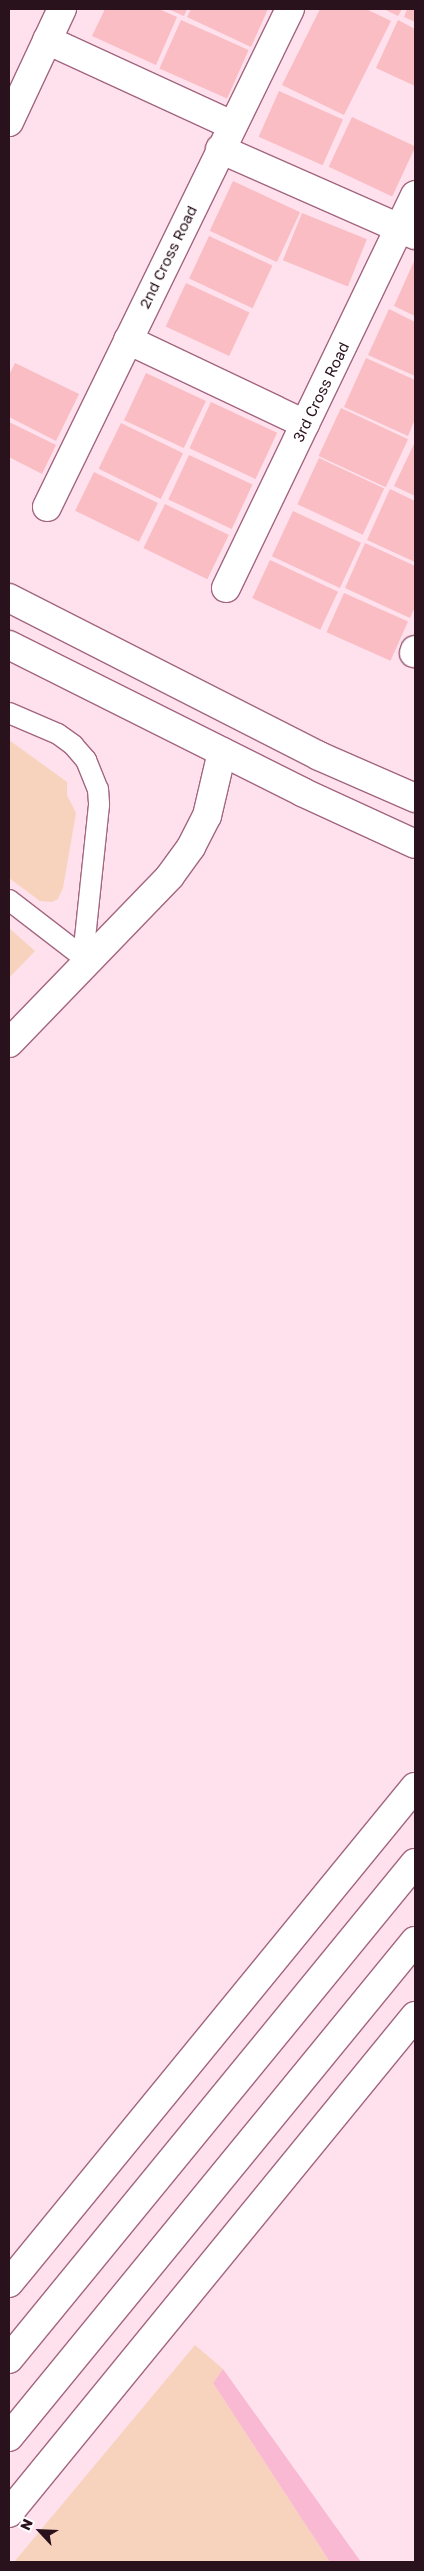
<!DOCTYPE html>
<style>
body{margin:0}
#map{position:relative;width:424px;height:2571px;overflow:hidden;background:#fee1ec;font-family:"Golos Text",sans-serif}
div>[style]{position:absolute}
.green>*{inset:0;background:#f7d3bd}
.water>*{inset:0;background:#f9b9d3}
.building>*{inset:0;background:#f9bdc3;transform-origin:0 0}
.roads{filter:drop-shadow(1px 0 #a36680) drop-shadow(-1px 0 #a36680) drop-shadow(0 1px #a36680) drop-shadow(0 -1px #a36680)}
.service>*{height:20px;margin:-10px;padding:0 10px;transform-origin:10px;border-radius:10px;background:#fff}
.minor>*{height:28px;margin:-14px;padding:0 14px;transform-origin:14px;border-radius:14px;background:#fff}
span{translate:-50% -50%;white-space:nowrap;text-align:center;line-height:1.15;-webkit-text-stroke:4.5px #fff;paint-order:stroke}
.street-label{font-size:15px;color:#2a121d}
.frame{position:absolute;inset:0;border:10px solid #2a121d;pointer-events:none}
.north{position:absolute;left:15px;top:2506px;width:50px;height:50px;-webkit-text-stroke:4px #fff;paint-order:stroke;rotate:295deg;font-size:14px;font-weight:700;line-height:20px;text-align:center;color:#2a121d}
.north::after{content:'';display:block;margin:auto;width:18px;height:22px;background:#2a121d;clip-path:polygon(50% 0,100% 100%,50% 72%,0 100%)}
</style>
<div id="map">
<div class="green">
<div style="clip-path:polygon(9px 740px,67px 782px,67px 795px,76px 813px,63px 888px,58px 899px,52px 902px,40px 901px,9px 878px)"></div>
<div style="clip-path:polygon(9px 928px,35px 951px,9px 978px)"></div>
<div style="clip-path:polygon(195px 2345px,223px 2369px,213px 2383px,330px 2562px,14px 2562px)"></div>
</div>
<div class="water">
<div style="clip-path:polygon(223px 2369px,361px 2562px,330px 2562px,213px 2383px)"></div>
</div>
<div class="building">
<div style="clip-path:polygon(105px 9px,159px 9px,177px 17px,156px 65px,92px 36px)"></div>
<div style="clip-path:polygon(168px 9px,187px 9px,184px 16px)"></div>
<div style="clip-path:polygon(191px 9px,268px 9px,251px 47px,187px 17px)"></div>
<div style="clip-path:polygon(320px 9px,366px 9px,391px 21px,344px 115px,282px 85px)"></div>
<div style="clip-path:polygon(384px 9px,402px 9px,398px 16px)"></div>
<div style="clip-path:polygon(407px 9px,415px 9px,415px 22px,404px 17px)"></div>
<div style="left:181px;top:20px;width:74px;height:53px;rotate:24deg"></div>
<div style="clip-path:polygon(398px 20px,415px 29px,415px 86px,376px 68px)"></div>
<div style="left:279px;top:91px;width:70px;height:50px;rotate:24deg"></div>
<div style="left:352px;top:117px;width:70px;height:55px;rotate:25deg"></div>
<div style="left:233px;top:181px;width:74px;height:55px;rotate:25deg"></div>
<div style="left:302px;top:213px;width:70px;height:51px;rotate:22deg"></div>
<div style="left:209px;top:236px;width:70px;height:47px;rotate:25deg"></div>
<div style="clip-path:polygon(415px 259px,415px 316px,394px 306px)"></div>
<div style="left:186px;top:283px;width:70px;height:48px;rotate:25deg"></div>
<div style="clip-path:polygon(389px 309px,415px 322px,415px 376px,368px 355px)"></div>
<div style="clip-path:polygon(366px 358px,415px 380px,415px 419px,408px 436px,344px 407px)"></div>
<div style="clip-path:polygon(15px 363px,79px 394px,56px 441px,9px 417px,9px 375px)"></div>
<div style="left:146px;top:373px;width:66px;height:52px;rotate:25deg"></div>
<div style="left:211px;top:402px;width:73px;height:51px;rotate:25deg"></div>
<div style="left:341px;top:408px;width:74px;height:53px;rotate:25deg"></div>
<div style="clip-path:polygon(9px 422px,56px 445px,42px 474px,9px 457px)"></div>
<div style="left:121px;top:423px;width:69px;height:51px;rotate:26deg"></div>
<div style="clip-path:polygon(414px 444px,415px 444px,415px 496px,394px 486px)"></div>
<div style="left:189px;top:455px;width:70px;height:49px;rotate:25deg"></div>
<div style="left:319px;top:458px;width:72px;height:51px;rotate:25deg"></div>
<div style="left:94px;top:472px;width:71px;height:43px;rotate:26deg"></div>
<div style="clip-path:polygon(390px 489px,415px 501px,415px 562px,367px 540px)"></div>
<div style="left:165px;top:504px;width:71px;height:49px;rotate:26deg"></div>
<div style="left:293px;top:511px;width:75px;height:50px;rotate:25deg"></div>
<div style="clip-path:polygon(365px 543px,415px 566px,415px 607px,410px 618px,345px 588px)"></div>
<div style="left:270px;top:560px;width:75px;height:42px;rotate:25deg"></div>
<div style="left:344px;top:593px;width:70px;height:43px;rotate:24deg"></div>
</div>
<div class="roads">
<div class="service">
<div style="left:9px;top:713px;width:53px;rotate:23.2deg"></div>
<div style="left:58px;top:734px;width:19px;rotate:36deg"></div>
<div style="left:73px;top:745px;width:20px;rotate:49deg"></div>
<div style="left:86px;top:760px;width:31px;rotate:68deg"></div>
<div style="left:98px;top:789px;width:16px;rotate:86deg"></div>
<div style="left:99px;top:805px;width:163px;rotate:96deg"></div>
<div style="left:9px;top:900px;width:93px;rotate:37.6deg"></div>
</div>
<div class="minor">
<div style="left:47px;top:40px;width:204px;rotate:24.7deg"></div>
<div style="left:9px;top:122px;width:125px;rotate:-64.9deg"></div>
<div style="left:220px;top:149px;width:213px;rotate:23.8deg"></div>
<div style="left:128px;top:340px;width:196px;rotate:25.4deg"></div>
<div style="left:47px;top:507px;width:554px;rotate:-63.99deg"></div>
<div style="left:226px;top:588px;width:436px;rotate:-64.3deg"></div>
<div style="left:9px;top:598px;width:348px;rotate:27deg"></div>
<div style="left:319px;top:756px;width:105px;rotate:23.6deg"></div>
<div style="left:9px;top:645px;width:328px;rotate:26.6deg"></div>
<div style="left:302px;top:792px;width:124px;rotate:24.7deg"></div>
<div style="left:414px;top:653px;width:3px;rotate:-72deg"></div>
<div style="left:9px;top:1043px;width:232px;rotate:-46deg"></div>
<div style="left:170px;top:876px;width:36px;rotate:-54deg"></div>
<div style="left:191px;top:847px;width:35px;rotate:-63deg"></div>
<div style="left:207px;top:816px;width:66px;rotate:-76.8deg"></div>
<div style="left:9px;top:2283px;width:641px;rotate:-50.7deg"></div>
<div style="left:9px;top:2359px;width:641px;rotate:-50.7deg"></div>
<div style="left:9px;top:2437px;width:641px;rotate:-50.7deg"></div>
<div style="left:9px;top:2513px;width:642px;rotate:-50.75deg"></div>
</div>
</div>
<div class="street-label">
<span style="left:168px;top:257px;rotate:-64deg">2nd Cross Road</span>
<span style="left:321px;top:392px;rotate:-64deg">3rd Cross Road</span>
</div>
<div class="frame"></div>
<div class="north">N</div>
</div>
